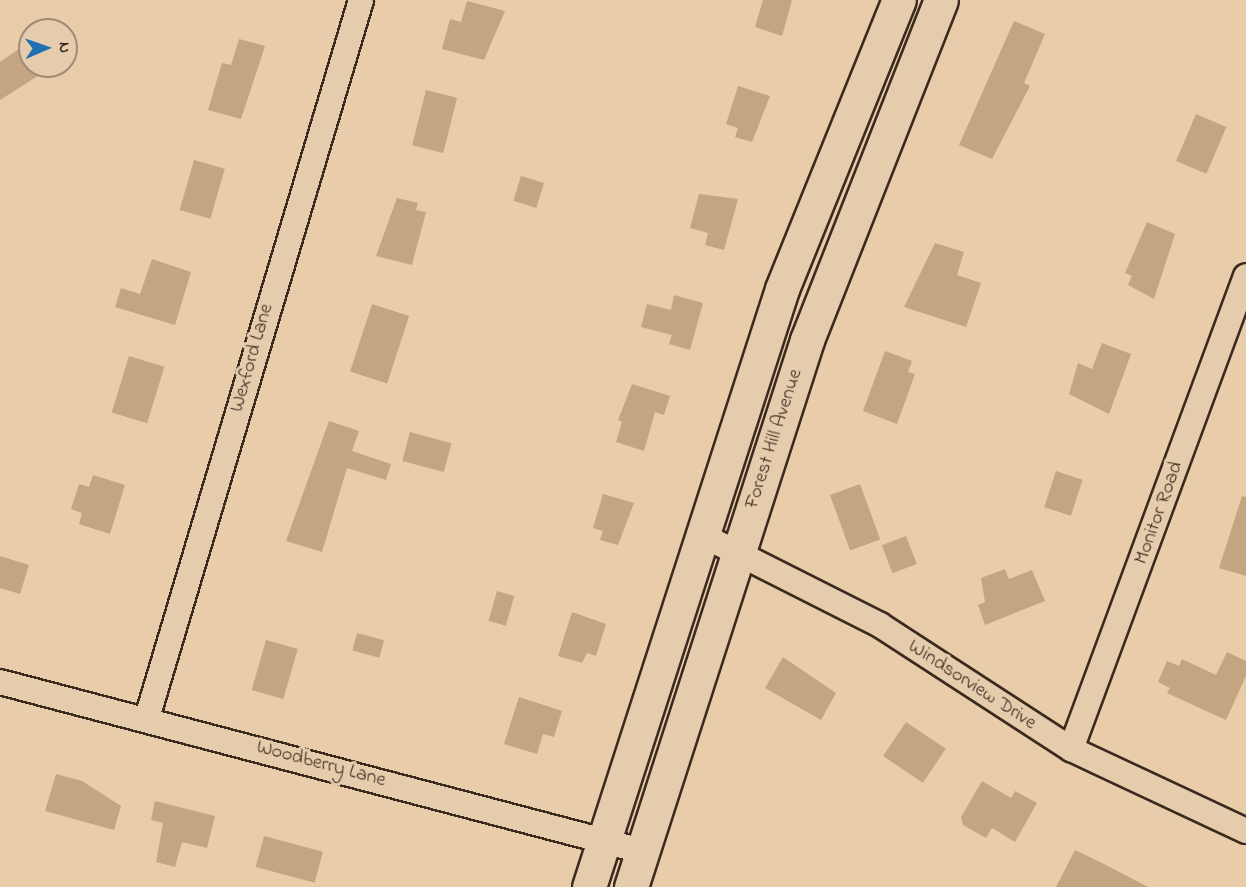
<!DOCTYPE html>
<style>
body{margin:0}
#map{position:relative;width:1246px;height:887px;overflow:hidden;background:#e9cca9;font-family:"Indie Flower",sans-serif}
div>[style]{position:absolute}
.building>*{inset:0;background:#c5a482;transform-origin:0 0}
.roads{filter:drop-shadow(2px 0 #3b2a1e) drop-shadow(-2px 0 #3b2a1e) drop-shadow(0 2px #3b2a1e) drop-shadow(0 -2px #3b2a1e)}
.street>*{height:24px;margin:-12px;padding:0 12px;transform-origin:12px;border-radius:12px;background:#e5ccad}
.secondary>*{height:33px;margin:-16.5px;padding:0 16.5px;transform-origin:16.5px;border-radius:16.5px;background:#e5ccad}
span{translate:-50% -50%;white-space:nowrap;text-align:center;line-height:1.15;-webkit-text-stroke:6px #e5ccad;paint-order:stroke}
.street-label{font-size:20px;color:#3b2a1e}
.north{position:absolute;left:18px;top:18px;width:60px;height:60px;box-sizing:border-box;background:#e5ccad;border:2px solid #a18b74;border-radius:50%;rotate:88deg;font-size:16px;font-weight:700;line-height:24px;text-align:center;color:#3b2a1e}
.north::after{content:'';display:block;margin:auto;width:21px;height:27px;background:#1f6fb2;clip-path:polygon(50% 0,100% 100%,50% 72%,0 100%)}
</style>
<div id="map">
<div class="building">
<div style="clip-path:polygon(763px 0,792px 0,782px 36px,755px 27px)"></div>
<div style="clip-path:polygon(467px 1px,505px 11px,484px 60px,442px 49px,450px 19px,461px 22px)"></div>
<div style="clip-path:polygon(1014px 21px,1045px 34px,1024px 83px,1030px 86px,992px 159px,959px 145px)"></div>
<div style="clip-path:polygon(239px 39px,265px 46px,241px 119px,208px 110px,222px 63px,231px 65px)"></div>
<div style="clip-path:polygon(23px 46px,30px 66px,41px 74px,0 100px,0 62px)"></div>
<div style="clip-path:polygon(738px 86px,770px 96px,752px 142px,735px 137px,738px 128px,726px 124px)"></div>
<div style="left:426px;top:90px;width:32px;height:57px;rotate:14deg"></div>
<div style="left:1196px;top:114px;width:33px;height:51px;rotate:23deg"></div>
<div style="left:194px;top:160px;width:32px;height:52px;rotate:16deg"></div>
<div style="left:521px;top:176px;width:24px;height:26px;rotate:17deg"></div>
<div style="clip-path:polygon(699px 194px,738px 199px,724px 250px,705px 245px,708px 233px,690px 228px)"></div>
<div style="clip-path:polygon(397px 198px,418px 203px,416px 210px,426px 212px,412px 265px,376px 256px)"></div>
<div style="clip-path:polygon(1147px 222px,1175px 234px,1154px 299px,1128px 285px,1132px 276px,1125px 273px)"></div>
<div style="clip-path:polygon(935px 243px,964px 252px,957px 275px,981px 283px,966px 327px,904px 307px)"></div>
<div style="clip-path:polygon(152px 259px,191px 272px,175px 325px,115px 307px,121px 288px,140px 294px)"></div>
<div style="clip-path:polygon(674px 295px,703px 303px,690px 350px,669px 344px,672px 335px,641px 327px,647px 304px,671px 310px)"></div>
<div style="left:372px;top:304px;width:39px;height:71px;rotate:18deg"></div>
<div style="clip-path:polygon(1102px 343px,1131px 354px,1109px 414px,1069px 394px,1078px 363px,1092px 369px)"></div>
<div style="clip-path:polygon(885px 351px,912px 361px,908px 372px,915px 374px,897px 424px,863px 411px)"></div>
<div style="left:129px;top:356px;width:37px;height:59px;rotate:17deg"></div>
<div style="clip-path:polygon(632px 384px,670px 396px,664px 415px,655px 412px,644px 451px,616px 442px,622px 422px,618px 420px)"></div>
<div style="clip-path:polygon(329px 421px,359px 431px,352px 451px,391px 464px,386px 480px,347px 468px,322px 552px,286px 541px)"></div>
<div style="left:410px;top:432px;width:43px;height:30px;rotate:15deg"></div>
<div style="left:1056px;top:471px;width:28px;height:38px;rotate:18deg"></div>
<div style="clip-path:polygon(93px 475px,125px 485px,110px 534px,79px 524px,82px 513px,71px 509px,79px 484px,89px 487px)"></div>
<div style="left:860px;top:484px;width:59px;height:32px;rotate:70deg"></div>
<div style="clip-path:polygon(603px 494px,634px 503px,618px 545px,600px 540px,603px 531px,593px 528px)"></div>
<div style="clip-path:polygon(1242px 496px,1246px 497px,1246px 576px,1219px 568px)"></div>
<div style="left:906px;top:536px;width:30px;height:26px;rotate:69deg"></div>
<div style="clip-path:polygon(0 556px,29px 565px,20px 594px,0 588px)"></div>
<div style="clip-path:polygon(1005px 569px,1009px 579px,1032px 570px,1045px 601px,985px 625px,978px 605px,985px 602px,981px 578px)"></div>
<div style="left:497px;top:591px;width:18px;height:31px;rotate:16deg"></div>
<div style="clip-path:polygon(572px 612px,606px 624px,596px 656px,587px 653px,582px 663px,558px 656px)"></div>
<div style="left:357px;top:633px;width:28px;height:18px;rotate:15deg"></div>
<div style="left:266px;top:640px;width:33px;height:52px;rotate:16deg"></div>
<div style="clip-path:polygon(1227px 652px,1246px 661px,1246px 676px,1226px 720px,1167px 693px,1170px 688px,1158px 682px,1167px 661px,1179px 666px,1182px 659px,1216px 675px)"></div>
<div style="clip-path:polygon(783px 657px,836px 693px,821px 720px,765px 688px)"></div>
<div style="clip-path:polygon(519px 697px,562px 711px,554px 737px,543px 734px,537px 754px,504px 744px)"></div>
<div style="left:906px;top:722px;width:48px;height:41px;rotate:34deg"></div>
<div style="clip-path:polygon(56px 774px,82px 781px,121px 806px,114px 830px,45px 811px)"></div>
<div style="clip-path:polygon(982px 781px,1011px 798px,1015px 791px,1037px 803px,1015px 842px,992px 828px,986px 838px,963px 825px,961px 817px)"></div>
<div style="clip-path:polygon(155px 801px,215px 816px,207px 848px,182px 842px,175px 867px,156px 862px,163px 823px,151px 820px)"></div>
<div style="left:264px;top:836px;width:61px;height:32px;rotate:15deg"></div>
<div style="clip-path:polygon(1075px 850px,1104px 864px,1148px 887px,1056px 887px)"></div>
</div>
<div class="roads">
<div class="street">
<div style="left:700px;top:534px;width:202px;rotate:26.8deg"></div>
<div style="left:880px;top:625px;width:228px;rotate:33deg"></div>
<div style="left:1071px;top:749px;width:193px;rotate:25.1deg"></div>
<div style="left:0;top:682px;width:664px;rotate:14.75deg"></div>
<div style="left:147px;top:718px;width:749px;rotate:-73.4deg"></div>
<div style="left:1071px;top:749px;width:504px;rotate:-69.7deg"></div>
</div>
<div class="secondary">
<div style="left:589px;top:887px;width:628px;rotate:-72.11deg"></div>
<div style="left:782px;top:289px;width:312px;rotate:-68deg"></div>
<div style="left:631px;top:887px;width:575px;rotate:-72.16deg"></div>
<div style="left:807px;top:340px;width:365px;rotate:-68.5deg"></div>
</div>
</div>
<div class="street-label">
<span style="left:252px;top:358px;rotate:-74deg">Wexford Lane</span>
<span style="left:774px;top:439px;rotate:-72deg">Forest Hill Avenue</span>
<span style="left:1159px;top:513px;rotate:-70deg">Monitor Road</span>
<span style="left:972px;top:685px;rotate:33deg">Windsorview Drive</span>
<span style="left:321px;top:764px;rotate:15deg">Woodberry Lane</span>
</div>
<div class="north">N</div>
</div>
